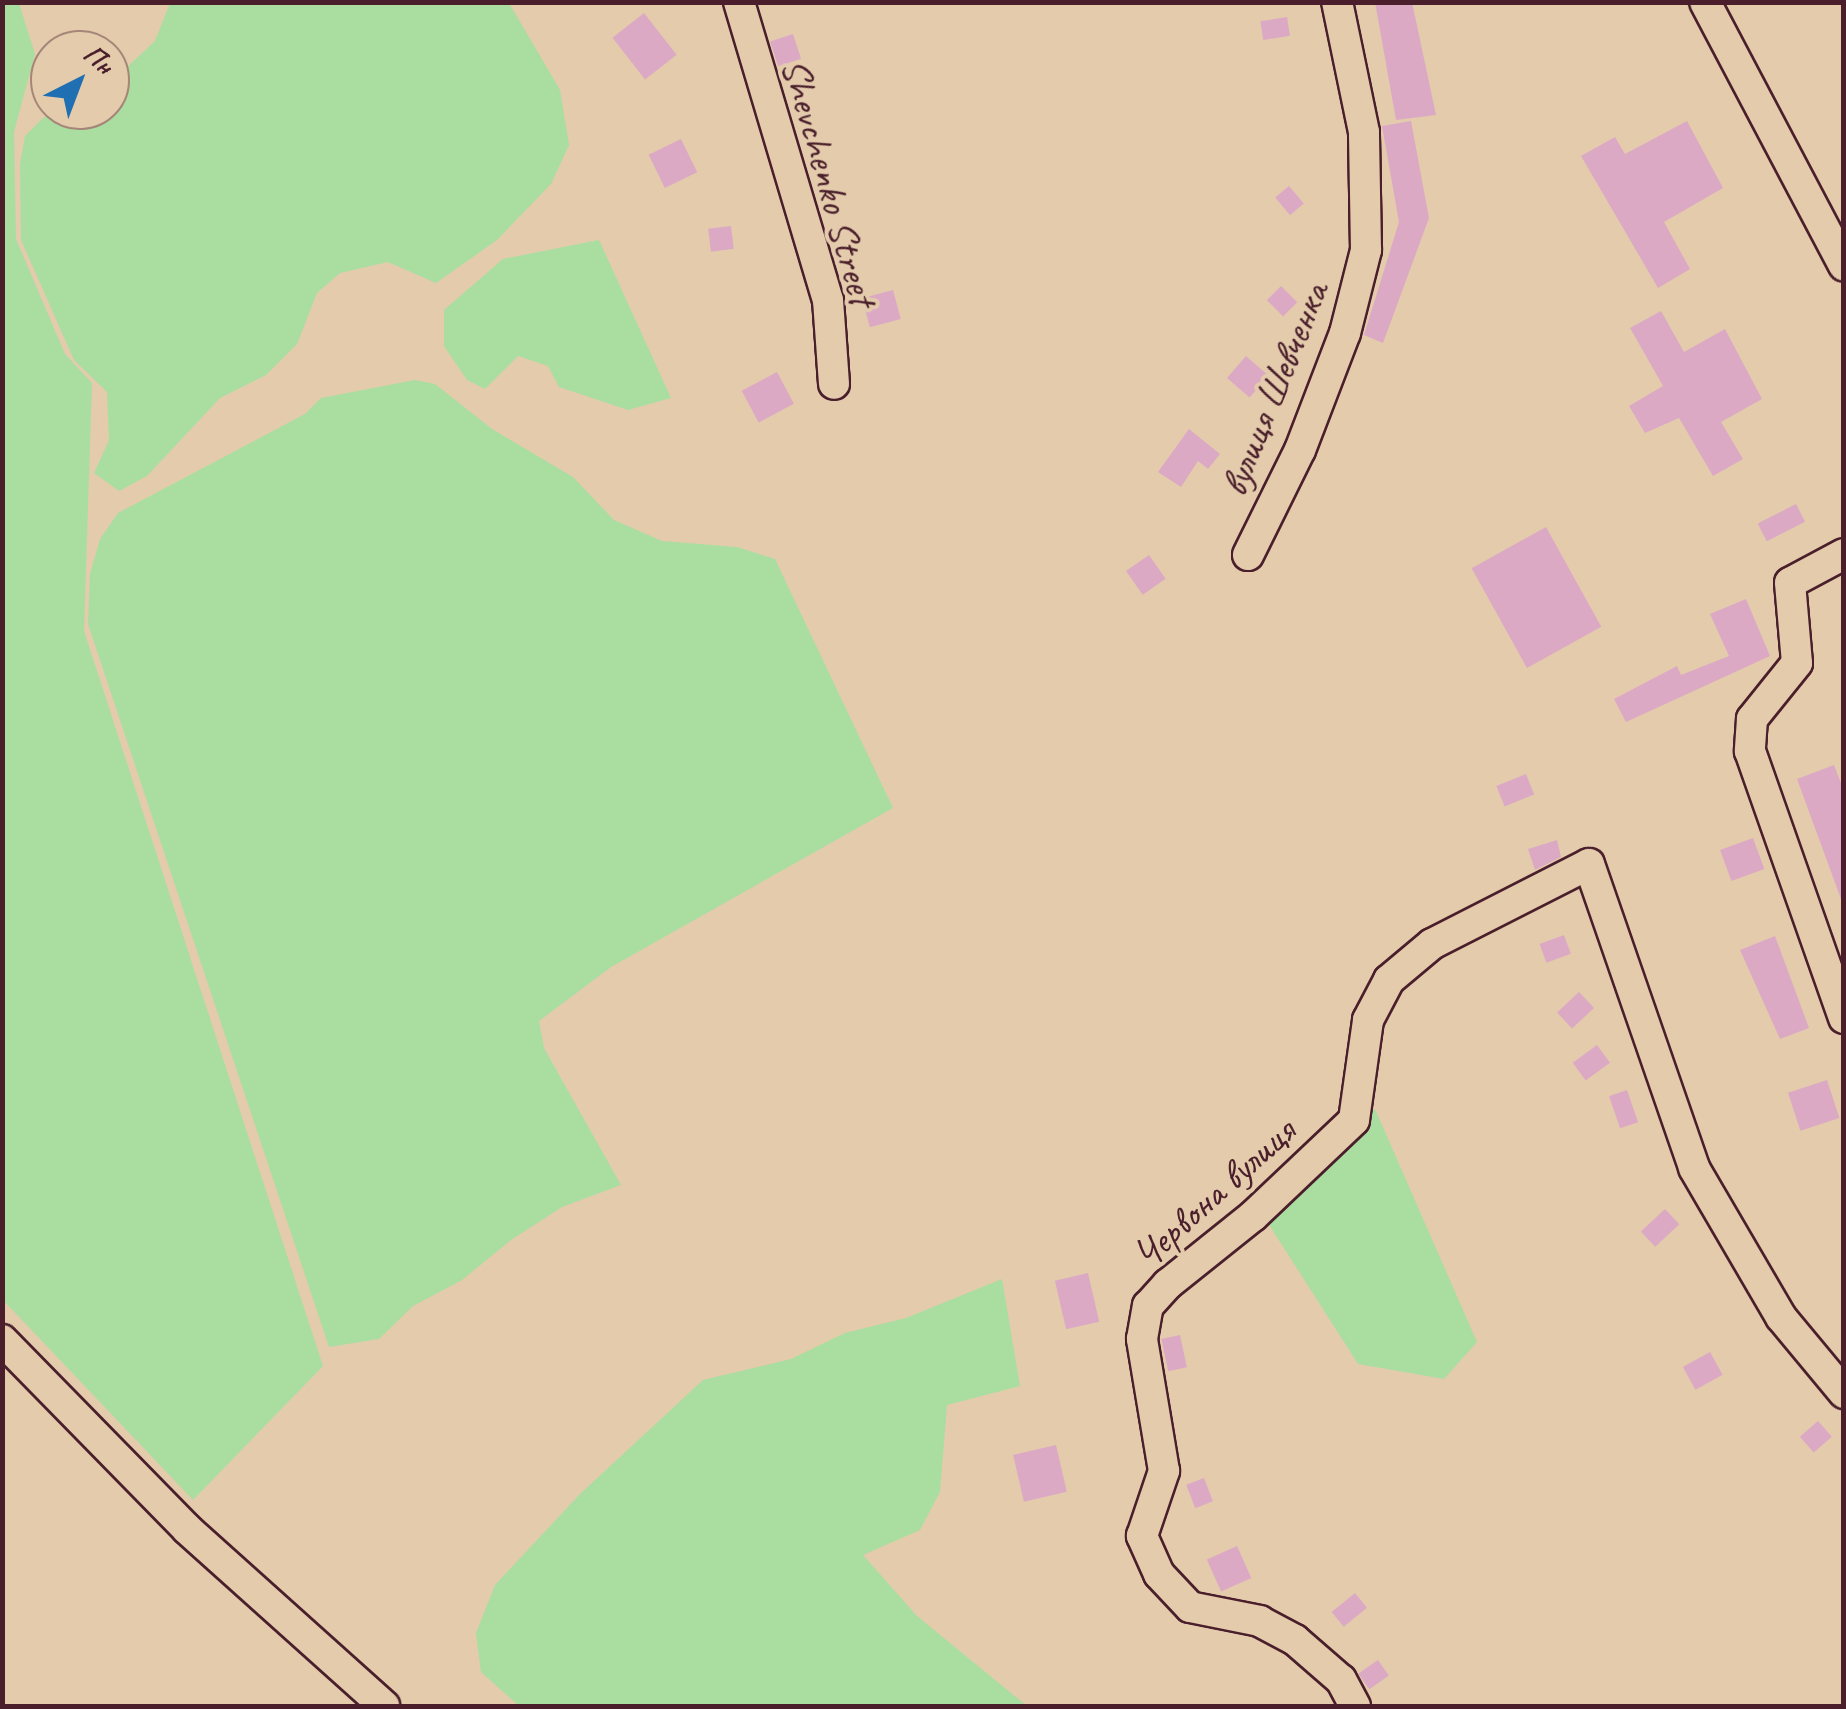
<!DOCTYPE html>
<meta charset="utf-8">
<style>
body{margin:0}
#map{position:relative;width:1846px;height:1709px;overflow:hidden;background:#e3cbac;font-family:Caveat,sans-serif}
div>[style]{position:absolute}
.green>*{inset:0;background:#a9dea0}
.building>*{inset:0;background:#dca9c5;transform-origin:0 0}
.roads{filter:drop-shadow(2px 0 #4a1f2b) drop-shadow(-2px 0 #4a1f2b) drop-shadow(0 2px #4a1f2b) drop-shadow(0 -2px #4a1f2b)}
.minor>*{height:30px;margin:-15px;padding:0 15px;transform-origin:15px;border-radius:15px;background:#e3cbac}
span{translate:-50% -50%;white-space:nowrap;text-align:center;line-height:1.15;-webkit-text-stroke:8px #e3cbac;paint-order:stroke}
.street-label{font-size:40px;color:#4a1f2b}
.frame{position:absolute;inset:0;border:5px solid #4a1f2b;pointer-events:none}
.north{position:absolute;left:30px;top:30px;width:100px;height:100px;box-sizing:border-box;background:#e3cbac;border:2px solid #a68678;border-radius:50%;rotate:42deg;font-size:28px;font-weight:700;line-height:40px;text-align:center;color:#4a1f2b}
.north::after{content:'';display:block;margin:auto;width:35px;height:45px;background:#1f6fb2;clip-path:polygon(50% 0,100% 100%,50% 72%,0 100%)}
</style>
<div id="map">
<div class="green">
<div style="clip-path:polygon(19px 3px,35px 54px,14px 132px,16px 239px,65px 354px,92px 383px,84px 631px,323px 1366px,193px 1500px,3px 1300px,2px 3px)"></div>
<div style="clip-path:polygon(170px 3px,509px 3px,560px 90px,569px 145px,551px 184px,497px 240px,436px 283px,388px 262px,340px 273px,317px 293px,297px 344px,266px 375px,220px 398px,147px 476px,119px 491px,94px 473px,109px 440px,107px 392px,74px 360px,21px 240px,20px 164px,25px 136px,43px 118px,57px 110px,110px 110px,110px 83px,155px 41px)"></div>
<div style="clip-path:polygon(599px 240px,671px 398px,628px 410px,559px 387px,548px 366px,518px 356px,485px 389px,467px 380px,444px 346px,444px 310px,503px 259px)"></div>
<div style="clip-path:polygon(415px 380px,435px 384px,492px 429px,573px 477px,614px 520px,662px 541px,737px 547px,775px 559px,893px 808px,611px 967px,539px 1021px,544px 1048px,621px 1185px,562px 1207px,511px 1240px,462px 1280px,413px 1306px,379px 1339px,329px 1347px,88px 624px,90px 574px,100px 539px,118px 513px,305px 414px,321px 398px)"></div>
<div style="clip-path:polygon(1375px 1109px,1477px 1342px,1444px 1379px,1358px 1364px,1268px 1223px)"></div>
<div style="clip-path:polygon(1002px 1279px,1020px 1386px,947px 1405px,940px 1492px,920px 1530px,863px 1555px,917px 1616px,1027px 1706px,519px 1706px,481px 1672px,476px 1633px,495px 1585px,580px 1494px,703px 1380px,791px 1359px,845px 1333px,906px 1318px)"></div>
</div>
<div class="building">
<div style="clip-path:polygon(1375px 2px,1412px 2px,1436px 115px,1396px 120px)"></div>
<div style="left:644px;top:13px;width:53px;height:40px;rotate:52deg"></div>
<div style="left:1287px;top:17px;width:19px;height:27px;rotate:81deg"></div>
<div style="left:793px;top:34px;width:26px;height:24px;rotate:72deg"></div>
<div style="clip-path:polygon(1411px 121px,1429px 218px,1383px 343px,1364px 335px,1399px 222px,1382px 126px)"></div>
<div style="clip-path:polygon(1687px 121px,1723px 188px,1664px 222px,1690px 269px,1658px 288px,1581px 156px,1615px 137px,1625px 154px)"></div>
<div style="left:681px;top:139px;width:37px;height:36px;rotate:64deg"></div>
<div style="left:1289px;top:186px;width:23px;height:18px;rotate:50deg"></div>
<div style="left:731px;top:226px;width:23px;height:23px;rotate:83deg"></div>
<div style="left:1281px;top:286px;width:23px;height:20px;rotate:45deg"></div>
<div style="left:893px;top:290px;width:30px;height:32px;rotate:75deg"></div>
<div style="clip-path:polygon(1661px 311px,1684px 352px,1725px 329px,1762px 399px,1721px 422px,1743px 459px,1713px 476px,1679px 418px,1645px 433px,1629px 406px,1663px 386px,1630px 328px)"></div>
<div style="left:1246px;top:356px;width:30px;height:29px;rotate:41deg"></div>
<div style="left:777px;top:372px;width:36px;height:40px;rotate:62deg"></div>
<div style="clip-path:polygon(1189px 429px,1220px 454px,1208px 469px,1198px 461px,1181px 487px,1158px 472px)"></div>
<div style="left:1796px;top:504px;width:20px;height:43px;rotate:63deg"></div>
<div style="left:1546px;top:527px;width:114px;height:85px;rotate:61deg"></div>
<div style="left:1149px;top:555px;width:29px;height:28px;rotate:55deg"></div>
<div style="clip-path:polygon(1746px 599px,1770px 656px,1626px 722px,1614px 699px,1677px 666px,1681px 675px,1729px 656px,1710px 614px)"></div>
<div style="clip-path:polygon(1834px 765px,1844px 791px,1841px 899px,1797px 779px)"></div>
<div style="left:1526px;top:774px;width:22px;height:32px;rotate:68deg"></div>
<div style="left:1753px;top:838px;width:33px;height:35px;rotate:70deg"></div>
<div style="clip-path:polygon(1557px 840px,1561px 857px,1535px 870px,1528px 849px)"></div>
<div style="left:1564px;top:935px;width:20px;height:26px;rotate:70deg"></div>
<div style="clip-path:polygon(1775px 936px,1809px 1028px,1780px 1039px,1740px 950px)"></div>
<div style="left:1579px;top:992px;width:22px;height:30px;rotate:47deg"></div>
<div style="left:1597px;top:1045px;width:22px;height:30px;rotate:54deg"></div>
<div style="left:1827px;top:1080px;width:40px;height:41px;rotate:72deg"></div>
<div style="left:1627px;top:1090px;width:34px;height:19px;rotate:71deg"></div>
<div style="left:1665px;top:1209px;width:21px;height:33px;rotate:47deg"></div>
<div style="left:1088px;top:1273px;width:50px;height:34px;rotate:77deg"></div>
<div style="left:1180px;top:1335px;width:33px;height:19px;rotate:78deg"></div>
<div style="left:1710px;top:1352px;width:26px;height:31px;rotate:61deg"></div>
<div style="left:1818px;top:1421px;width:21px;height:24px;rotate:49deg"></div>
<div style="left:1056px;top:1445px;width:48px;height:44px;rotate:77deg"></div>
<div style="left:1204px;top:1478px;width:25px;height:19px;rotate:69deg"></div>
<div style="left:1237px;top:1546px;width:35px;height:33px;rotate:66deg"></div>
<div style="left:1355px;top:1593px;width:19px;height:30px;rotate:51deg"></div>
<div style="left:1378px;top:1660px;width:19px;height:24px;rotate:55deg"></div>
</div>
<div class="roads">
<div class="minor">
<div style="left:739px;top:2px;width:311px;rotate:73.4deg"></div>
<div style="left:828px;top:300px;width:84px;rotate:85.9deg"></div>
<div style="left:1705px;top:2px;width:298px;rotate:62.2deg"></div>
<div style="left:1844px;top:554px;width:61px;rotate:151.8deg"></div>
<div style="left:1790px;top:583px;width:80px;rotate:85deg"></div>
<div style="left:1797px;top:663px;width:72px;rotate:128.8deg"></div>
<div style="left:1752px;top:719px;width:32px;rotate:94deg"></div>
<div style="left:1750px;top:751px;width:283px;rotate:70.6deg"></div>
<div style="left:1248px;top:555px;width:117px;rotate:-63.7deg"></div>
<div style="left:1300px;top:450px;width:125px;rotate:-69deg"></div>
<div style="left:1345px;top:333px;width:86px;rotate:-75.8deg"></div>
<div style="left:1366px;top:250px;width:118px;rotate:-91deg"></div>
<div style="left:1364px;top:132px;width:133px;rotate:-101.7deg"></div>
<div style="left:2px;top:1340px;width:264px;rotate:45.6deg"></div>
<div style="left:187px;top:1529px;width:265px;rotate:41.9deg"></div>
<div style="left:1355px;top:1706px;width:30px;rotate:-118deg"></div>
<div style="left:1341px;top:1680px;width:61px;rotate:-139deg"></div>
<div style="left:1295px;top:1640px;width:40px;rotate:-152deg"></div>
<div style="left:1260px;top:1621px;width:71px;rotate:-168.7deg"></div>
<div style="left:1190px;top:1607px;width:45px;rotate:-133.2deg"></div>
<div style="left:1159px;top:1574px;width:42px;rotate:-114.1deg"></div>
<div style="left:1142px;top:1536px;width:69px;rotate:-71.3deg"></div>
<div style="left:1164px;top:1471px;width:134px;rotate:-99.5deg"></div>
<div style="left:1142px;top:1339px;width:34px;rotate:-80deg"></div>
<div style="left:1148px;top:1306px;width:30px;rotate:-48deg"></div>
<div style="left:1168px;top:1284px;width:109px;rotate:-38.7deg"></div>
<div style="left:1253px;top:1216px;width:139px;rotate:-43.5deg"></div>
<div style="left:1354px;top:1120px;width:101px;rotate:-82deg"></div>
<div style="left:1368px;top:1020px;width:45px;rotate:-62.3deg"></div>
<div style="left:1389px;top:980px;width:56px;rotate:-39.9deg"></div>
<div style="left:1432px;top:944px;width:176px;rotate:-27deg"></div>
<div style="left:1589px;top:864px;width:322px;rotate:70.9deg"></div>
<div style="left:1694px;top:1168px;width:173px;rotate:59.7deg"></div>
<div style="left:1781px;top:1317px;width:99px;rotate:50.3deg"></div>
</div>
</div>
<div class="street-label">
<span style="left:829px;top:182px;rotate:74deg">Shevchenko Street</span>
<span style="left:1274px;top:389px;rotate:-68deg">вулиця Шевченка</span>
<span style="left:1214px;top:1193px;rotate:-42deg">Червона вулиця</span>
</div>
<div class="frame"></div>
<div class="north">Пн</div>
</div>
